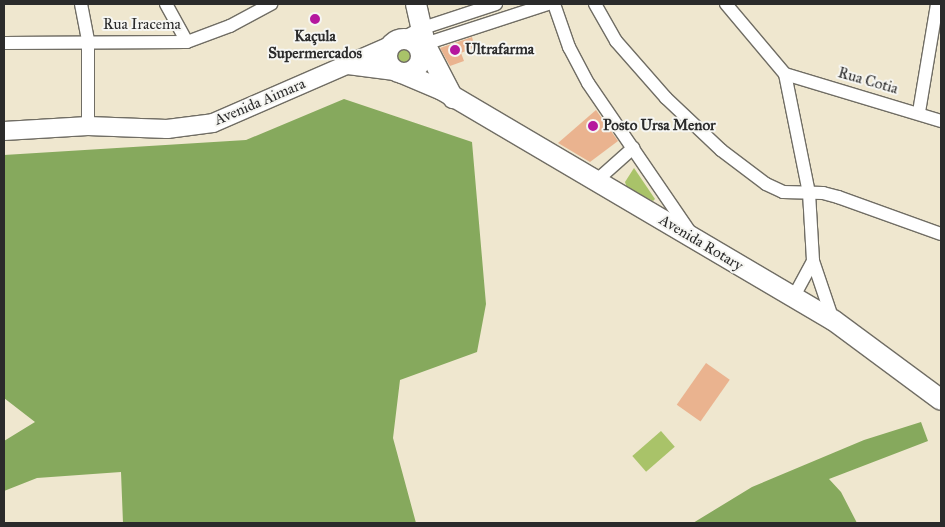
<!DOCTYPE html>
<meta charset="utf-8">
<style>
body{margin:0}
#map{position:relative;width:945px;height:527px;overflow:hidden;background:#efe7cf;font-family:"IM FELL Great Primer",serif}
div>[style]{position:absolute}
.green>*{inset:0;background:#a9c369;transform-origin:0 0}
.round{border-radius:50%}
.forest>*{inset:0;background:#86a95d}
.building>*{inset:0;background:#eab38f;transform-origin:0 0}
.roads{filter:drop-shadow(1px 0 #706d64) drop-shadow(-1px 0 #706d64) drop-shadow(0 1px #706d64) drop-shadow(0 -1px #706d64)}
.street>*{height:12px;margin:-6px;padding:0 6px;transform-origin:6px;border-radius:6px;background:#fff}
.secondary>*{height:18px;margin:-9px;padding:0 9px;transform-origin:9px;border-radius:9px;background:#fff}
.primary>*{height:20px;margin:-10px;padding:0 10px;transform-origin:10px;border-radius:10px;background:#fff}
.primary>.ring{margin:-10px;padding:0;box-sizing:content-box;background:none;border:20px solid #fff;border-radius:50%}
.dots>*{width:14px;height:14px;translate:-50% -50%;box-sizing:border-box;border:2px solid #f6f6f2;border-radius:50%}
span{translate:-50% -50%;white-space:nowrap;text-align:center;line-height:1.15;-webkit-text-stroke:4px #f6f6f2;paint-order:stroke}
.street-label{font-size:15px;color:#2b2b2b}
.poi-label{font-size:15px;color:#2b2b2b;font-weight:700}
.left{translate:0 -50%;text-align:left}
.frame{position:absolute;inset:0;border:5px solid #2b2b2b;pointer-events:none}
</style>
<div id="map">
<div class="green">
<div class="round" style="left:394px;top:44px;width:22px;height:22px"></div>
<div style="clip-path:polygon(634px 168px,655px 199px,653px 201px,627px 188px,625px 182px)"></div>
<div style="left:661px;top:431px;width:21px;height:38px;rotate:49deg"></div>
</div>
<div class="forest">
<div style="clip-path:polygon(344px 99px,472px 142px,486px 304px,477px 352px,400px 380px,393px 438px,416px 523px,123px 523px,121px 472px,37px 478px,4px 491px,4px 441px,35px 422px,4px 398px,4px 155px,246px 140px)"></div>
<div style="clip-path:polygon(921px 422px,928px 441px,829px 479px,841px 492px,857px 523px,693px 523px,752px 487px,864px 440px)"></div>
</div>
<div class="building">
<div style="clip-path:polygon(472px 37px,475px 47px,461px 53px,464px 61px,450px 66px,440px 48px)"></div>
<div style="clip-path:polygon(596px 110px,618px 141px,590px 162px,558px 143px)"></div>
<div style="left:706px;top:363px;width:29px;height:51px;rotate:35deg"></div>
</div>
<div class="roads">
<div class="street">
<div style="left:81px;top:4px;width:38px;rotate:79deg"></div>
<div style="left:88px;top:41px;width:85px;rotate:90deg"></div>
<div style="left:166px;top:4px;width:43px;rotate:61.1deg"></div>
<div style="left:554px;top:4px;width:46px;rotate:70.8deg"></div>
<div style="left:569px;top:47px;width:41px;rotate:62.2deg"></div>
<div style="left:588px;top:83px;width:181px;rotate:55.6deg"></div>
<div style="left:595px;top:4px;width:43px;rotate:60.4deg"></div>
<div style="left:616px;top:41px;width:76px;rotate:48.7deg"></div>
<div style="left:666px;top:98px;width:76px;rotate:43.4deg"></div>
<div style="left:721px;top:150px;width:56px;rotate:37.1deg"></div>
<div style="left:766px;top:184px;width:19px;rotate:25deg"></div>
<div style="left:783px;top:192px;width:40px;rotate:1.4deg"></div>
<div style="left:823px;top:193px;width:16px;rotate:15deg"></div>
<div style="left:838px;top:197px;width:109px;rotate:19.8deg"></div>
<div style="left:726px;top:4px;width:92px;rotate:49.9deg"></div>
<div style="left:785px;top:74px;width:121px;rotate:78.6deg"></div>
<div style="left:809px;top:193px;width:68px;rotate:86.6deg"></div>
<div style="left:813px;top:261px;width:62px;rotate:71.3deg"></div>
<div style="left:401px;top:39px;width:21px;rotate:-28deg"></div>
<div style="left:420px;top:29px;width:80px;rotate:-18.2deg"></div>
<div style="left:4px;top:43px;width:183px;rotate:-0.3deg"></div>
<div style="left:187px;top:42px;width:46px;rotate:-20.4deg"></div>
<div style="left:230px;top:26px;width:47px;rotate:-28.2deg"></div>
<div style="left:425px;top:44px;width:129px;rotate:-18deg"></div>
<div style="left:785px;top:74px;width:163px;rotate:16.8deg"></div>
<div style="left:919px;top:112px;width:109px;rotate:-80.5deg"></div>
<div style="left:596px;top:181px;width:50px;rotate:-41.7deg"></div>
<div style="left:793px;top:298px;width:42px;rotate:-61.6deg"></div>
</div>
<div class="secondary">
<div style="left:348px;top:65px;width:47px;rotate:7.3deg"></div>
<div style="left:4px;top:131px;width:84px;rotate:-3.4deg"></div>
<div style="left:88px;top:126px;width:79px;rotate:2.2deg"></div>
<div style="left:167px;top:129px;width:46px;rotate:-7.4deg"></div>
<div style="left:213px;top:123px;width:193px;rotate:-23.5deg"></div>
</div>
<div class="primary">
<div style="left:416px;top:4px;width:41px;rotate:77.3deg"></div>
<div style="left:425px;top:44px;width:61px;rotate:62.6deg"></div>
<div class="ring" style="left:387px;top:39px;width:14px;height:14px"></div>
<div style="left:402px;top:73px;width:43px;rotate:23deg"></div>
<div style="left:442px;top:90px;width:454px;rotate:30.5deg"></div>
<div style="left:833px;top:320px;width:134px;rotate:36.5deg"></div>
</div>
</div>
<div class="dots">
<div style="left:315px;top:19px;background:#b5179e"></div>
<div style="left:455px;top:50px;background:#b5179e"></div>
<div style="left:593px;top:126px;background:#b5179e"></div>
</div>
<div class="street-label">
<span style="left:142px;top:25px">Rua Iracema</span>
<span style="left:868px;top:81px;rotate:16deg">Rua Cotia</span>
<span style="left:260px;top:102px;rotate:-23deg">Avenida Aimara</span>
<span style="left:701px;top:243px;rotate:31deg">Avenida Rotary</span>
</div>
<div class="poi-label">
<span style="left:315px;top:45px">Kaçula<br>Supermercados</span>
<span class="left" style="left:465px;top:50px">Ultrafarma</span>
<span class="left" style="left:603px;top:126px">Posto Ursa Menor</span>
</div>
<div class="frame"></div>
</div>
